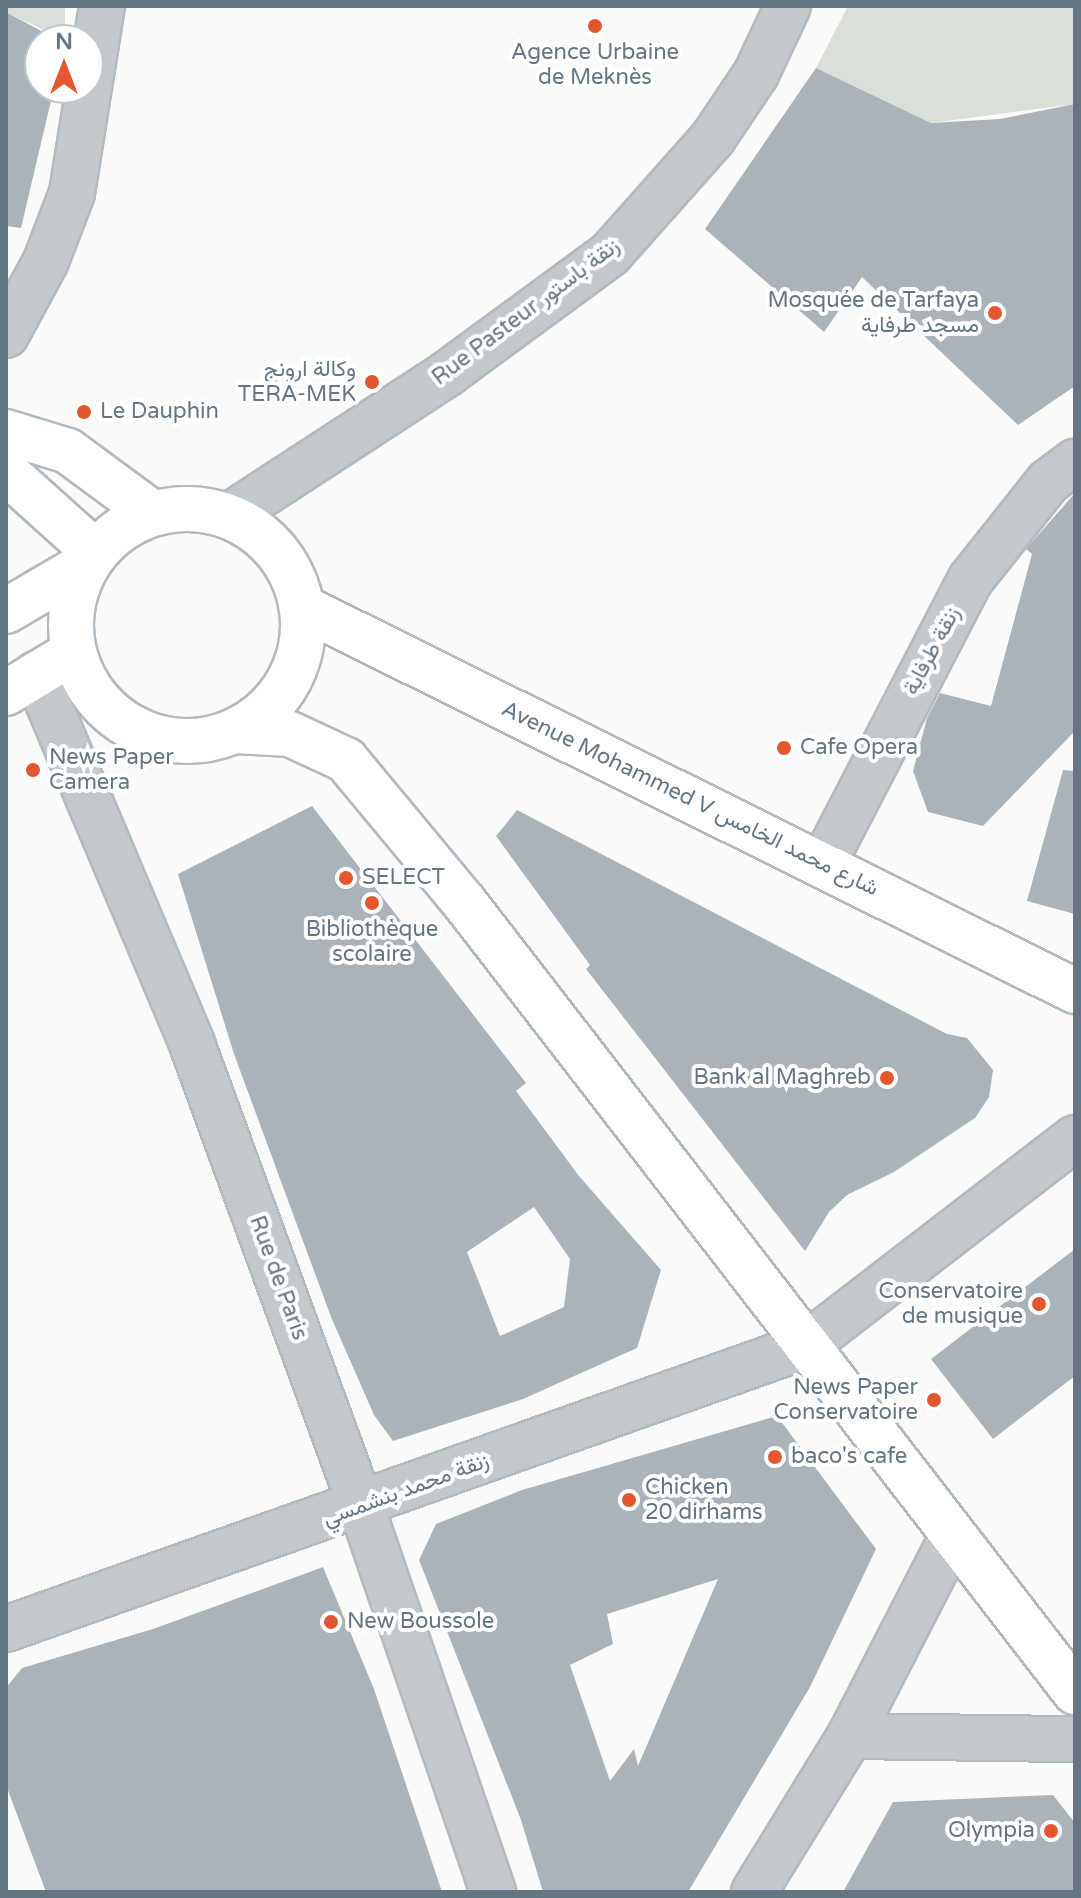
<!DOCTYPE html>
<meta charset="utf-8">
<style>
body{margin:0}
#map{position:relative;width:1081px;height:1898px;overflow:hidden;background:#fafaf8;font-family:"Varela Round",Vazirmatn,sans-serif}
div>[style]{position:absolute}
.green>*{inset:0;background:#dadfd7}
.building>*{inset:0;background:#aab3b9}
.roads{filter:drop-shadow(2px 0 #b3babf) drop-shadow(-2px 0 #b3babf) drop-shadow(0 2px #b3babf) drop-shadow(0 -2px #b3babf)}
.street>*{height:44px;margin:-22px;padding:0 22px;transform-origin:22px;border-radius:22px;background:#c3c8cc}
.secondary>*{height:44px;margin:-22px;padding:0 22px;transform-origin:22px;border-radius:22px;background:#fff}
.secondary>.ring{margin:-22px;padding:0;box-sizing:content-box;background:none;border:44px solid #fff;border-radius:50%}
.dots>*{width:22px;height:22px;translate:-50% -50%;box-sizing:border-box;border:4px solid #fff;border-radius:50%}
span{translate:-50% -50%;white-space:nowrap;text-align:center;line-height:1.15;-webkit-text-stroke:8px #fff;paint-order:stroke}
.poi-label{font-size:22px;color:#657683}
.right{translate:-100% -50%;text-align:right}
.left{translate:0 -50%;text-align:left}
.street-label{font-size:22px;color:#657683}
.frame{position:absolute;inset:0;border:8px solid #657683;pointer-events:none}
.north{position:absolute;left:24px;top:24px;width:80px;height:80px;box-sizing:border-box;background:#fff;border:2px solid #c1c8cd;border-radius:50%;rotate:0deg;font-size:22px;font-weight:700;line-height:32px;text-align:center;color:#657683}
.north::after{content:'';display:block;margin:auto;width:28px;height:36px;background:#e4572e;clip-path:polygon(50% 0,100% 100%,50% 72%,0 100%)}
</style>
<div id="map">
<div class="green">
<div style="clip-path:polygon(6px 6px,65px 6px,65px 40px,6px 12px)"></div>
<div style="clip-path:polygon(848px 6px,1075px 6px,1075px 104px,931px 123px,816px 68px)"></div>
</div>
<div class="building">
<div style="clip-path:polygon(6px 12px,58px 40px,40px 40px,40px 88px,54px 88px,21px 228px,6px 226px)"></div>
<div style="clip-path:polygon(816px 68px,931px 123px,1000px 119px,1075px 104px,1075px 386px,1018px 425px,862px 277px,824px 332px,705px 229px)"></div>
<div style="clip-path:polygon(1075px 493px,1075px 731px,983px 826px,928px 812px,913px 771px,927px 718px,940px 693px,991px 706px,1032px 554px,1026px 549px)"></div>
<div style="clip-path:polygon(1063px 770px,1075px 771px,1075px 914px,1027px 901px)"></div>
<div style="clip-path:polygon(evenodd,312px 806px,526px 1083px,516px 1091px,579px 1176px,661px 1270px,637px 1348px,523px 1399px,393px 1441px,374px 1415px,331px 1317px,234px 1054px,178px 874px,312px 806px,534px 1207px,570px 1259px,564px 1307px,500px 1336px,467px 1252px,534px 1207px)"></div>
<div style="clip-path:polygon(517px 810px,947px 1034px,967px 1038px,993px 1070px,989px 1097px,975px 1118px,894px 1172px,847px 1195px,829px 1212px,805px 1251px,586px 969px,590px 965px,496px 836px)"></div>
<div style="clip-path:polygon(1075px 1249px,1075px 1376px,993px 1439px,931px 1359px)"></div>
<div style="clip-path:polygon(evenodd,777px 1416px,876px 1549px,810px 1687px,688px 1892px,543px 1892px,521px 1820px,419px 1560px,436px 1524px,522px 1490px,777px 1416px,718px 1579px,638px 1766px,634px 1749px,610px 1781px,570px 1665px,613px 1644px,607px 1614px,718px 1579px)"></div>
<div style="clip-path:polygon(323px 1567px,374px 1689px,442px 1892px,46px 1892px,6px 1785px,6px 1688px,22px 1668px,153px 1629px)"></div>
<div style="clip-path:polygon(1053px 1795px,1075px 1823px,1075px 1892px,843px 1892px,893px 1802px)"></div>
</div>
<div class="roads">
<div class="street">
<div style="left:6px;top:335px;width:84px;rotate:-61.6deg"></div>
<div style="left:46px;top:261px;width:73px;rotate:-69.1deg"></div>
<div style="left:72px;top:193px;width:189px;rotate:-80.9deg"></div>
<div style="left:229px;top:516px;width:262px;rotate:-33.1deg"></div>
<div style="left:448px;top:373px;width:201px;rotate:-36.3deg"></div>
<div style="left:610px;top:254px;width:155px;rotate:-48.4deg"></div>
<div style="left:713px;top:138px;width:77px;rotate:-56.1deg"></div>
<div style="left:756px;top:74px;width:75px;rotate:-64.8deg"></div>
<div style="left:36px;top:674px;width:402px;rotate:67.1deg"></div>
<div style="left:192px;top:1044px;width:492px;rotate:69.9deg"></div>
<div style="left:361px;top:1506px;width:408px;rotate:71.1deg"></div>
<div style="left:823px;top:864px;width:321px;rotate:-62.6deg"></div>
<div style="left:971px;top:579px;width:124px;rotate:-51.6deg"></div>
<div style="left:1048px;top:482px;width:34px;rotate:-37deg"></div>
<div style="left:6px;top:1629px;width:848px;rotate:-19.5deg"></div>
<div style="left:805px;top:1346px;width:341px;rotate:-37.6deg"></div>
<div style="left:850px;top:1736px;width:225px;rotate:0.8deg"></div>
<div style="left:754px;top:1892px;width:183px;rotate:-58.4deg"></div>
<div style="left:850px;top:1736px;width:225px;rotate:-62.8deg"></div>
</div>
<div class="secondary">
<div style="left:6px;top:432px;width:65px;rotate:17deg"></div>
<div style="left:68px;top:451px;width:104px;rotate:36.4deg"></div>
<div style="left:6px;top:472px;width:121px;rotate:42deg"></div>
<div class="ring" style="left:71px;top:509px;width:188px;height:188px"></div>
<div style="left:304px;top:608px;width:861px;rotate:26.42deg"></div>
<div style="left:6px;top:611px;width:93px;rotate:-30.4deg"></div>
<div style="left:6px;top:693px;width:77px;rotate:-31.2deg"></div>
<div style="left:236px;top:731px;width:54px;rotate:3.2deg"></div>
<div style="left:290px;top:734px;width:62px;rotate:24.9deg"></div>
<div style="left:346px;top:760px;width:185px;rotate:50.3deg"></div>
<div style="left:464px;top:902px;width:999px;rotate:52.28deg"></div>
</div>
</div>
<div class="dots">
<div style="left:595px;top:26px;background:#e4572e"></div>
<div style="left:995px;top:313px;background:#e4572e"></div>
<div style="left:372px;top:382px;background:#e4572e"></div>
<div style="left:84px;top:412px;background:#e4572e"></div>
<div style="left:784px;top:748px;background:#e4572e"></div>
<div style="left:33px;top:770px;background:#e4572e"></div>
<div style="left:346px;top:878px;background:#e4572e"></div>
<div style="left:372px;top:903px;background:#e4572e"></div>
<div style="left:887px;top:1078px;background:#e4572e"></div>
<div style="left:1039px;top:1304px;background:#e4572e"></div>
<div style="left:934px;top:1400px;background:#e4572e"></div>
<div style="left:775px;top:1457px;background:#e4572e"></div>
<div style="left:629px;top:1500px;background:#e4572e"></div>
<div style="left:331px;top:1622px;background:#e4572e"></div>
<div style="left:1051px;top:1831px;background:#e4572e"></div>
</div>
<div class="poi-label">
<span style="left:595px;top:65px">Agence Urbaine<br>de Meknès</span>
<span class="right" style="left:979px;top:313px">Mosquée de Tarfaya<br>مسجد طرفاية</span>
<span class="right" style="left:356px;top:382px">وكالة ارونج<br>TERA-MEK</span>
<span class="left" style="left:100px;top:412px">Le Dauphin</span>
<span class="left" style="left:800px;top:748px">Cafe Opera</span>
<span class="left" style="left:49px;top:770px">News Paper<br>Camera</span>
<span class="left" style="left:362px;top:878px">SELECT</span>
<span style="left:372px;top:942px">Bibliothèque<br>scolaire</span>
<span class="right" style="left:871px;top:1078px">Bank al Maghreb</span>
<span class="right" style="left:1023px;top:1304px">Conservatoire<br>de musique</span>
<span class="right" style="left:918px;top:1400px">News Paper<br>Conservatoire</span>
<span class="left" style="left:791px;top:1457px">baco's cafe</span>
<span class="left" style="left:645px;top:1500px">Chicken<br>20 dirhams</span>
<span class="left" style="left:347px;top:1622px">New Boussole</span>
<span class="right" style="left:1035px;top:1831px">Olympia</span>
</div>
<div class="street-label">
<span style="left:526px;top:312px;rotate:-37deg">Rue Pasteur زنقة باستور</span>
<span style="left:932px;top:651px;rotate:-62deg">زنقة طرفاية</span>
<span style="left:690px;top:799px;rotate:26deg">Avenue Mohammed V شارع محمد الخامس</span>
<span style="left:278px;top:1278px;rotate:70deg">Rue de Paris</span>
<span style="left:406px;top:1490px;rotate:-20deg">زنقة محمد بنشمسي</span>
</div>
<div class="frame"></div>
<div class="north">N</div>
</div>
